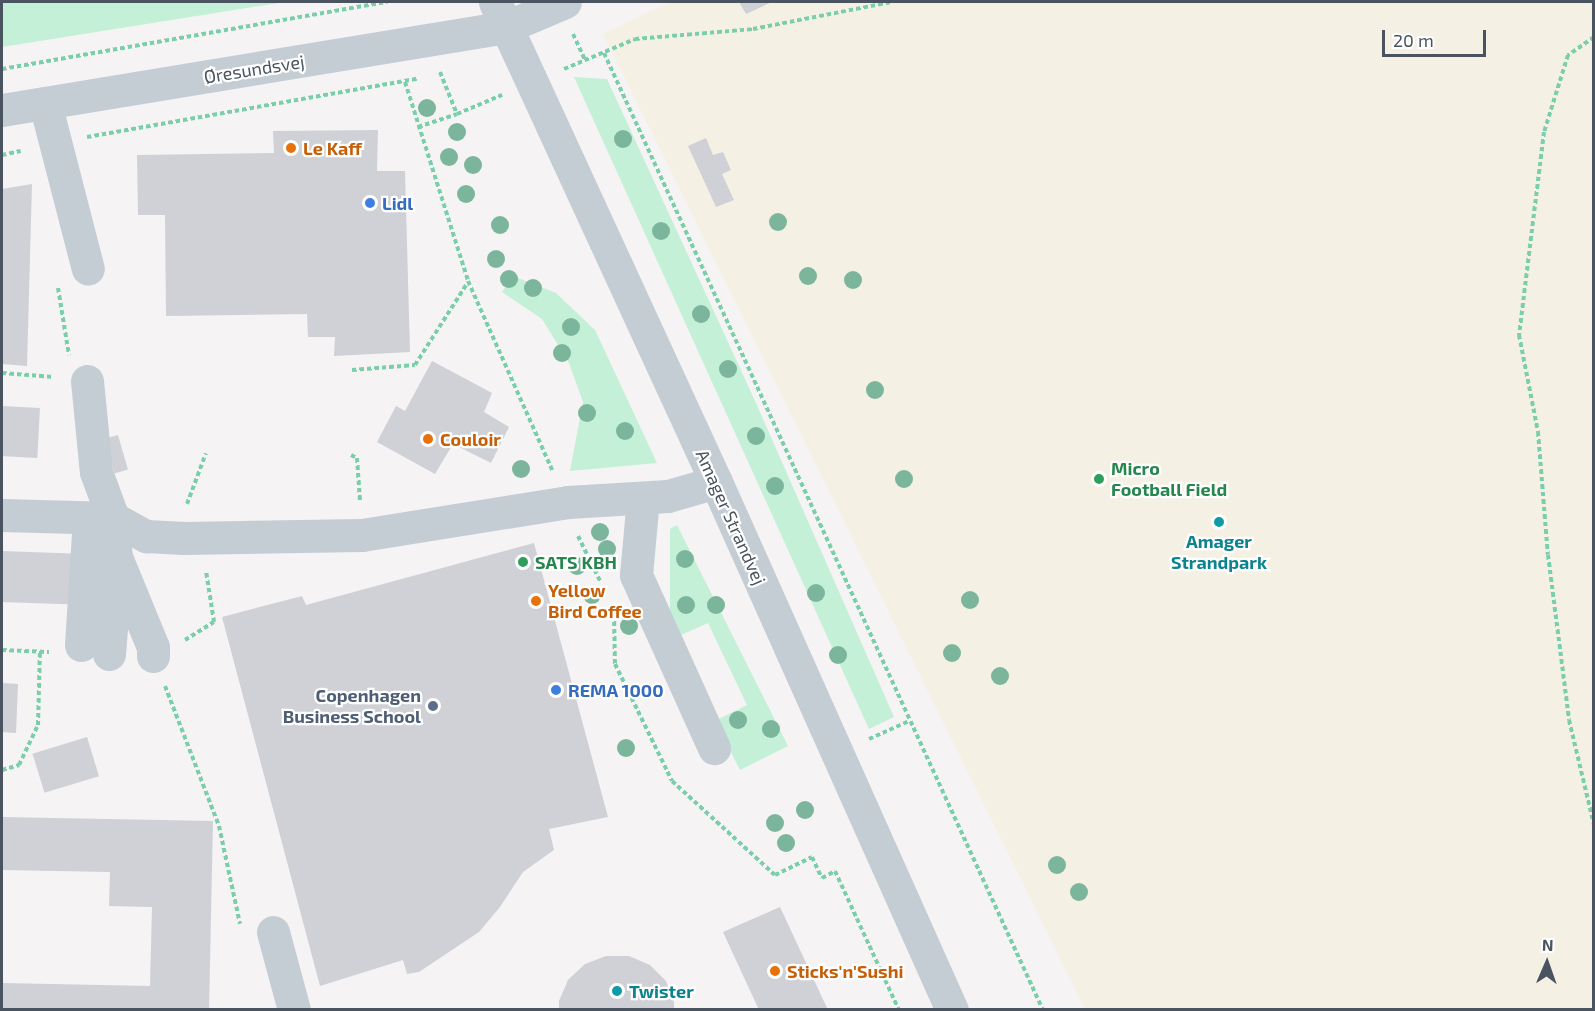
<!DOCTYPE html>
<meta charset="utf-8">
<style>
body{margin:0}
#map{position:relative;width:1595px;height:1011px;overflow:hidden;background:#f5f3f3;font-family:"Exo 2",sans-serif}
div>[style]{position:absolute}
.green>*{inset:0;background:#c3f0d7}
.sand>*{inset:0;background:#f5f0e4}
.building>*{inset:0;background:#cfd1d7;transform-origin:0 0}
.path>*{height:4px;margin-top:-2px;transform-origin:0;background:repeating-linear-gradient(90deg,#7acfaa 0 4.5px,transparent 0 7.5px)}
.minor>*{height:33px;margin:-16.5px;padding:0 16.5px;transform-origin:16.5px;border-radius:16.5px;background:#c4ccd4}
.trees>*{width:18px;height:18px;margin:-9px;border-radius:50%;background:#7bb69c}
.dots>*{width:16px;height:16px;translate:-50% -50%;box-sizing:border-box;border:3px solid #fff;border-radius:50%}
span{translate:-50% -50%;white-space:nowrap;text-align:center;line-height:1.15;-webkit-text-stroke:4.5px #fff;paint-order:stroke}
.street-label{font-size:18px;color:#4a5460}
.food-label{font-size:18px;color:#c56008;font-weight:700}
.left{translate:0 -50%;text-align:left}
.shop-label{font-size:18px;color:#366cbe;font-weight:700}
.leisure-label{font-size:18px;color:#27864d;font-weight:700}
.culture-label{font-size:18px;color:#0d838f;font-weight:700}
.service-label{font-size:18px;color:#4e5e75;font-weight:700}
.right{translate:-100% -50%;text-align:right}
.frame{position:absolute;inset:0;border:3px solid #4a5460;pointer-events:none}
.north{position:absolute;left:1517px;top:933px;width:60px;height:60px;-webkit-text-stroke:4px #fff;paint-order:stroke;rotate:2deg;font-size:16px;font-weight:700;line-height:24px;text-align:center;color:#4a5460}
.north::after{content:'';display:block;margin:auto;width:21px;height:27px;background:#4a5460;clip-path:polygon(50% 0,100% 100%,50% 72%,0 100%)}
.scale{position:absolute;left:1382px;top:30px;width:104px;height:27px;box-sizing:border-box;border:3px solid #4a5460;border-top:0;padding-left:8px;font-size:18px;line-height:21px;white-space:nowrap;color:#4a5460;-webkit-text-stroke:4px #fff;paint-order:stroke}
</style>
<div id="map">
<div class="green">
<div style="clip-path:polygon(2px 2px,285px 2px,2px 47px)"></div>
<div style="clip-path:polygon(574px 77px,607px 79px,756px 403px,894px 717px,869px 729px)"></div>
<div style="clip-path:polygon(513px 276px,556px 293px,595px 330px,657px 463px,570px 471px,583px 402px,569px 363px,542px 319px,502px 292px)"></div>
<div style="clip-path:polygon(677px 525px,788px 746px,740px 770px,715px 721px,747px 705px,708px 623px,681px 635px,670px 621px,670px 529px)"></div>
</div>
<div class="sand">
<div style="clip-path:polygon(670px 2px,1593px 2px,1593px 1009px,1085px 1009px,603px 34px)"></div>
</div>
<div class="building">
<div style="clip-path:polygon(739px 2px,772px 2px,746px 14px)"></div>
<div style="clip-path:polygon(378px 130px,377px 171px,405px 171px,410px 352px,334px 356px,335px 337px,308px 337px,307px 314px,166px 316px,165px 215px,138px 215px,137px 155px,274px 153px,273px 131px)"></div>
<div style="clip-path:polygon(706px 138px,713px 155px,723px 152px,731px 170px,722px 174px,734px 200px,716px 207px,688px 146px)"></div>
<div style="clip-path:polygon(32px 184px,27px 366px,2px 364px,2px 189px)"></div>
<div style="clip-path:polygon(432px 361px,492px 393px,484px 412px,509px 427px,491px 463px,453px 444px,435px 474px,377px 442px,396px 406px,405px 411px)"></div>
<div style="left:2px;top:406px;width:38px;height:50px;rotate:3deg"></div>
<div style="left:118px;top:435px;width:36px;height:14px;rotate:74deg"></div>
<div style="clip-path:polygon(534px 543px,608px 817px,549px 829px,554px 850px,523px 872px,500px 907px,479px 932px,419px 972px,407px 974px,403px 960px,320px 986px,222px 617px,302px 596px,306px 605px)"></div>
<div style="left:2px;top:551px;width:76px;height:51px;rotate:2deg"></div>
<div style="clip-path:polygon(2px 683px,18px 684px,16px 733px,2px 732px)"></div>
<div style="left:87px;top:737px;width:41px;height:57px;rotate:73deg"></div>
<div style="clip-path:polygon(2px 817px,213px 821px,209px 1010px,2px 1010px,2px 983px,150px 986px,152px 907px,109px 906px,110px 872px,2px 870px)"></div>
<div style="clip-path:polygon(780px 907px,828px 1010px,759px 1010px,723px 932px)"></div>
<div style="clip-path:polygon(606px 956px,629px 956px,650px 965px,666px 981px,674px 1002px,674px 1010px,559px 1010px,559px 1001px,568px 980px,585px 964px)"></div>
</div>
<div class="path">
<div style="left:573px;top:34px;width:29px;rotate:65deg"></div>
<div style="left:1594px;top:37px;width:32px;rotate:145deg"></div>
<div style="left:1568px;top:55px;width:81px;rotate:107.3deg"></div>
<div style="left:1544px;top:132px;width:205px;rotate:97deg"></div>
<div style="left:1519px;top:335px;width:99px;rotate:78.9deg"></div>
<div style="left:1538px;top:432px;width:123px;rotate:85.4deg"></div>
<div style="left:1548px;top:555px;width:166px;rotate:82.7deg"></div>
<div style="left:1569px;top:720px;width:108px;rotate:76.6deg"></div>
<div style="left:604px;top:53px;width:1053px;rotate:65.36deg"></div>
<div style="left:2px;top:69px;width:391px;rotate:-9.9deg"></div>
<div style="left:564px;top:69px;width:77px;rotate:-22.9deg"></div>
<div style="left:635px;top:39px;width:118px;rotate:-4.8deg"></div>
<div style="left:753px;top:29px;width:142px;rotate:-11deg"></div>
<div style="left:440px;top:72px;width:45px;rotate:68deg"></div>
<div style="left:457px;top:114px;width:49px;rotate:-22.9deg"></div>
<div style="left:405px;top:82px;width:209px;rotate:72.4deg"></div>
<div style="left:468px;top:281px;width:207px;rotate:66deg"></div>
<div style="left:418px;top:127px;width:41px;rotate:-18.4deg"></div>
<div style="left:87px;top:137px;width:335px;rotate:-10deg"></div>
<div style="left:2px;top:155px;width:19px;rotate:-12deg"></div>
<div style="left:58px;top:288px;width:68px;rotate:80.7deg"></div>
<div style="left:352px;top:370px;width:63px;rotate:-4.5deg"></div>
<div style="left:415px;top:365px;width:98px;rotate:-57.4deg"></div>
<div style="left:2px;top:373px;width:52px;rotate:4.4deg"></div>
<div style="left:351px;top:455px;width:7px;rotate:27deg"></div>
<div style="left:357px;top:458px;width:43px;rotate:86deg"></div>
<div style="left:187px;top:504px;width:54px;rotate:-69.6deg"></div>
<div style="left:578px;top:536px;width:52px;rotate:63.9deg"></div>
<div style="left:614px;top:614px;width:50px;rotate:88.9deg"></div>
<div style="left:615px;top:664px;width:130px;rotate:64deg"></div>
<div style="left:672px;top:781px;width:139px;rotate:42.4deg"></div>
<div style="left:775px;top:875px;width:41px;rotate:-25.9deg"></div>
<div style="left:812px;top:857px;width:23px;rotate:65deg"></div>
<div style="left:822px;top:878px;width:15px;rotate:-28deg"></div>
<div style="left:835px;top:871px;width:153px;rotate:65.3deg"></div>
<div style="left:185px;top:640px;width:34px;rotate:-32deg"></div>
<div style="left:214px;top:622px;width:52px;rotate:-98.9deg"></div>
<div style="left:2px;top:650px;width:47px;rotate:2.4deg"></div>
<div style="left:165px;top:686px;width:150px;rotate:68.9deg"></div>
<div style="left:219px;top:826px;width:100px;rotate:77.9deg"></div>
<div style="left:869px;top:739px;width:44px;rotate:-24.2deg"></div>
<div style="left:2px;top:770px;width:18px;rotate:-16deg"></div>
<div style="left:19px;top:765px;width:44px;rotate:-64.6deg"></div>
<div style="left:38px;top:725px;width:74px;rotate:-88.5deg"></div>
</div>
<div class="minor">
<div style="left:495px;top:2px;width:528px;rotate:65.28deg"></div>
<div style="left:716px;top:482px;width:578px;rotate:65.92deg"></div>
<div style="left:45px;top:103px;width:171px;rotate:75.5deg"></div>
<div style="left:2px;top:110px;width:511px;rotate:-9.35deg"></div>
<div style="left:506px;top:27px;width:64px;rotate:-23deg"></div>
<div style="left:87px;top:381px;width:91px;rotate:84.4deg"></div>
<div style="left:96px;top:472px;width:49px;rotate:69.7deg"></div>
<div style="left:113px;top:518px;width:39px;rotate:86deg"></div>
<div style="left:116px;top:557px;width:97px;rotate:67.7deg"></div>
<div style="left:153px;top:647px;width:9px;rotate:90deg"></div>
<div style="left:643px;top:498px;width:77px;rotate:95.2deg"></div>
<div style="left:636px;top:575px;width:190px;rotate:65.7deg"></div>
<div style="left:2px;top:515px;width:111px;rotate:1.5deg"></div>
<div style="left:113px;top:518px;width:38px;rotate:29deg"></div>
<div style="left:146px;top:536px;width:38px;rotate:3deg"></div>
<div style="left:184px;top:538px;width:178px;rotate:-1deg"></div>
<div style="left:362px;top:535px;width:209px;rotate:-9.1deg"></div>
<div style="left:568px;top:502px;width:100px;rotate:-3.4deg"></div>
<div style="left:668px;top:496px;width:50px;rotate:-16.3deg"></div>
<div style="left:81px;top:645px;width:127px;rotate:-86.4deg"></div>
<div style="left:109px;top:654px;width:89px;rotate:-85.5deg"></div>
<div style="left:273px;top:932px;width:81px;rotate:74.9deg"></div>
</div>
<div class="trees">
<div style="left:427px;top:108px"></div>
<div style="left:457px;top:132px"></div>
<div style="left:623px;top:139px"></div>
<div style="left:449px;top:157px"></div>
<div style="left:473px;top:165px"></div>
<div style="left:466px;top:194px"></div>
<div style="left:778px;top:222px"></div>
<div style="left:500px;top:225px"></div>
<div style="left:661px;top:231px"></div>
<div style="left:496px;top:259px"></div>
<div style="left:808px;top:276px"></div>
<div style="left:509px;top:279px"></div>
<div style="left:853px;top:280px"></div>
<div style="left:533px;top:288px"></div>
<div style="left:701px;top:314px"></div>
<div style="left:571px;top:327px"></div>
<div style="left:562px;top:353px"></div>
<div style="left:728px;top:369px"></div>
<div style="left:875px;top:390px"></div>
<div style="left:587px;top:413px"></div>
<div style="left:625px;top:431px"></div>
<div style="left:756px;top:436px"></div>
<div style="left:521px;top:469px"></div>
<div style="left:904px;top:479px"></div>
<div style="left:775px;top:486px"></div>
<div style="left:600px;top:532px"></div>
<div style="left:607px;top:549px"></div>
<div style="left:685px;top:559px"></div>
<div style="left:577px;top:566px"></div>
<div style="left:816px;top:593px"></div>
<div style="left:592px;top:595px"></div>
<div style="left:970px;top:600px"></div>
<div style="left:686px;top:605px"></div>
<div style="left:716px;top:605px"></div>
<div style="left:629px;top:626px"></div>
<div style="left:952px;top:653px"></div>
<div style="left:838px;top:655px"></div>
<div style="left:1000px;top:676px"></div>
<div style="left:738px;top:720px"></div>
<div style="left:771px;top:729px"></div>
<div style="left:626px;top:748px"></div>
<div style="left:805px;top:810px"></div>
<div style="left:775px;top:823px"></div>
<div style="left:786px;top:843px"></div>
<div style="left:1057px;top:865px"></div>
<div style="left:1079px;top:892px"></div>
</div>
<div class="dots">
<div style="left:291px;top:148px;background:#e8710a"></div>
<div style="left:370px;top:203px;background:#3f7fe0"></div>
<div style="left:428px;top:439px;background:#e8710a"></div>
<div style="left:1099px;top:479px;background:#2e9e5b"></div>
<div style="left:1219px;top:522px;background:#0f9aa8"></div>
<div style="left:523px;top:562px;background:#2e9e5b"></div>
<div style="left:536px;top:601px;background:#e8710a"></div>
<div style="left:556px;top:690px;background:#3f7fe0"></div>
<div style="left:433px;top:706px;background:#5c6f8a"></div>
<div style="left:775px;top:971px;background:#e8710a"></div>
<div style="left:617px;top:991px;background:#0f9aa8"></div>
</div>
<div class="street-label">
<span style="left:254px;top:69px;rotate:-9deg">Øresundsvej</span>
<span style="left:731px;top:517px;rotate:66deg">Amager Strandvej</span>
</div>
<div class="food-label">
<span class="left" style="left:303px;top:148px">Le Kaff</span>
<span class="left" style="left:440px;top:439px">Couloir</span>
<span class="left" style="left:548px;top:601px">Yellow<br>Bird Coffee</span>
<span class="left" style="left:787px;top:971px">Sticks'n'Sushi</span>
</div>
<div class="shop-label">
<span class="left" style="left:382px;top:203px">Lidl</span>
<span class="left" style="left:568px;top:690px">REMA 1000</span>
</div>
<div class="leisure-label">
<span class="left" style="left:1111px;top:479px">Micro<br>Football Field</span>
<span class="left" style="left:535px;top:562px">SATS KBH</span>
</div>
<div class="culture-label">
<span style="left:1219px;top:552px">Amager<br>Strandpark</span>
<span class="left" style="left:629px;top:991px">Twister</span>
</div>
<div class="service-label">
<span class="right" style="left:421px;top:706px">Copenhagen<br>Business School</span>
</div>
<div class="frame"></div>
<div class="north">N</div>
<div class="scale">20 m</div>
</div>
